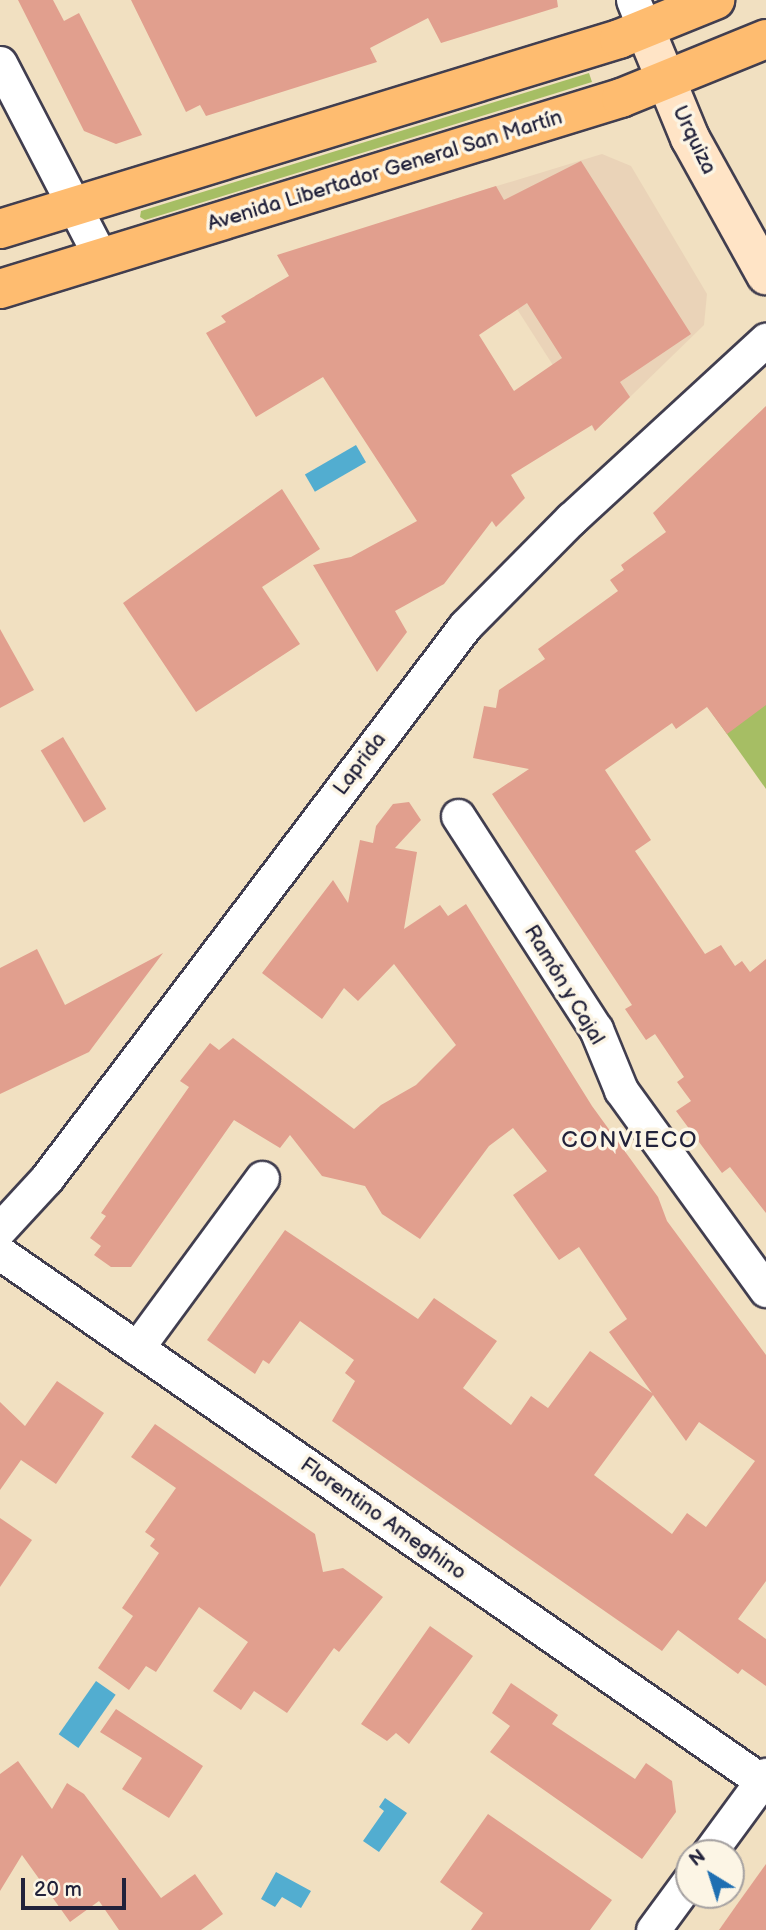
<!DOCTYPE html>
<meta charset="utf-8">
<style>
body{margin:0}
#map{position:relative;width:766px;height:1930px;overflow:hidden;background:#f1e0c1;font-family:"Balsamiq Sans",sans-serif}
div>[style]{position:absolute}
.built>*{inset:0;background:#ead3b8}
.green>*{inset:0;background:#a6be64}
.water>*{inset:0;background:#52add0;transform-origin:0 0}
.building>*{inset:0;background:#e19f8e;transform-origin:0 0}
.roads{filter:drop-shadow(2px 0 #413e4f) drop-shadow(-2px 0 #413e4f) drop-shadow(0 2px #413e4f) drop-shadow(0 -2px #413e4f)}
.street>*{height:33px;margin:-16.5px;padding:0 16.5px;transform-origin:16.5px;border-radius:16.5px;background:#fff}
.secondary>*{height:38px;margin:-19px;padding:0 19px;transform-origin:19px;border-radius:19px;background:#ffe4c6}
.primary>*{height:38px;margin:-19px;padding:0 19px;transform-origin:19px;border-radius:19px;background:#febc70}
span{translate:-50% -50%;white-space:nowrap;text-align:center;line-height:1.15;-webkit-text-stroke:7px #fcf5e5;paint-order:stroke}
.street-label{font-size:21px;color:#22223b}
.neighbourhood-label{font-size:23px;color:#22223b;letter-spacing:2px}
.north{position:absolute;left:675px;top:1839px;width:70px;height:70px;box-sizing:border-box;background:#fcf5e5;border:2px solid #a5a1a1;border-radius:50%;rotate:322deg;font-size:19px;font-weight:700;line-height:28px;text-align:center;color:#22223b}
.north::after{content:'';display:block;margin:auto;width:24px;height:32px;background:#1f6fb2;clip-path:polygon(50% 0,100% 100%,50% 72%,0 100%)}
.scale{position:absolute;left:21px;top:1878px;width:105px;height:32px;box-sizing:border-box;border:4px solid #22223b;border-top:0;padding-left:9px;font-size:21px;line-height:24px;white-space:nowrap;color:#22223b;-webkit-text-stroke:5px #fcf5e5;paint-order:stroke}
</style>
<div id="map">
<div class="built">
<div style="clip-path:polygon(602px 154px,631px 166px,707px 294px,704px 325px,595px 431px,448px 201px)"></div>
</div>
<div class="green">
<div style="clip-path:polygon(589px 73px,592px 82px,145px 220px,140px 217px,141px 211px)"></div>
<div style="clip-path:polygon(766px 666px,766px 789px,712px 713px)"></div>
</div>
<div class="water">
<div style="left:356px;top:445px;width:20px;height:59px;rotate:60deg"></div>
<div style="left:96px;top:1681px;width:24px;height:65px;rotate:35deg"></div>
<div style="clip-path:polygon(385px 1798px,407px 1813px,379px 1852px,363px 1841px,384px 1811px,379px 1807px)"></div>
<div style="clip-path:polygon(276px 1872px,311px 1891px,301px 1908px,282px 1897px,275px 1907px,261px 1899px)"></div>
</div>
<div class="building">
<div style="clip-path:polygon(18px 0,53px 0,64px 21px,79px 13px,142px 135px,116px 144px,84px 131px)"></div>
<div style="clip-path:polygon(131px 0,557px 0,558px 7px,441px 43px,428px 18px,370px 48px,377px 62px,206px 116px,200px 105px,186px 112px)"></div>
<div style="clip-path:polygon(evenodd,581px 161px,691px 334px,620px 382px,630px 397px,595px 431px,592px 425px,511px 475px,525px 498px,496px 527px,492px 521px,444px 584px,395px 611px,407px 632px,377px 672px,313px 565px,351px 557px,417px 521px,323px 377px,256px 417px,206px 333px,226px 322px,221px 316px,289px 276px,277px 255px,496px 186px,504px 200px,581px 161px,527px 303px,562px 358px,514px 391px,479px 335px,527px 303px)"></div>
<div style="clip-path:polygon(766px 406px,766px 705px,727px 734px,707px 707px,676px 729px,672px 723px,605px 770px,651px 840px,635px 851px,705px 954px,721px 945px,735px 966px,742px 961px,750px 972px,766px 959px,766px 1213px,730px 1167px,722px 1173px,676px 1111px,691px 1101px,677px 1082px,684px 1077px,655px 1034px,646px 1040px,625px 1009px,632px 1005px,492px 794px,529px 769px,473px 758px,484px 706px,496px 708px,499px 690px,545px 659px,538px 649px,618px 591px,610px 580px,624px 570px,621px 565px,666px 532px,653px 513px)"></div>
<div style="clip-path:polygon(282px 489px,320px 549px,262px 587px,300px 644px,196px 712px,123px 603px)"></div>
<div style="clip-path:polygon(0 629px,34px 690px,0 708px)"></div>
<div style="left:63px;top:737px;width:84px;height:26px;rotate:59deg"></div>
<div style="clip-path:polygon(evenodd,409px 802px,421px 820px,395px 848px,417px 852px,404px 929px,440px 905px,448px 916px,466px 904px,592px 1106px,658px 1197px,667px 1221px,766px 1355px,766px 1581px,738px 1619px,766px 1639px,766px 1686px,742px 1669px,738px 1674px,678px 1630px,662px 1651px,332px 1421px,355px 1381px,345px 1373px,354px 1360px,300px 1321px,269px 1364px,263px 1360px,255px 1374px,207px 1340px,285px 1230px,418px 1319px,434px 1298px,497px 1341px,463px 1388px,511px 1425px,531px 1396px,548px 1408px,590px 1351px,652px 1393px,609px 1332px,627px 1319px,579px 1247px,559px 1260px,513px 1195px,547px 1171px,513px 1128px,489px 1146px,420px 1239px,382px 1214px,365px 1186px,322px 1176px,290px 1135px,280px 1148px,234px 1120px,131px 1267px,111px 1267px,94px 1255px,101px 1246px,90px 1238px,106px 1216px,101px 1213px,189px 1087px,180px 1081px,210px 1043px,219px 1050px,233px 1038px,354px 1129px,381px 1105px,416px 1085px,456px 1045px,394px 964px,358px 1001px,344px 988px,322px 1019px,262px 973px,333px 880px,348px 903px,360px 840px,373px 843px,376px 826px,393px 804px,409px 802px,653px 1395px,686px 1441px,699px 1422px,755px 1461px,706px 1527px,687px 1513px,672px 1534px,594px 1475px,653px 1395px)"></div>
<div style="clip-path:polygon(37px 949px,65px 1005px,163px 953px,89px 1052px,0 1094px,0 968px)"></div>
<div style="clip-path:polygon(57px 1381px,104px 1413px,56px 1484px,21px 1460px,0 1490px,0 1402px,25px 1426px)"></div>
<div style="clip-path:polygon(155px 1424px,315px 1534px,323px 1572px,343px 1568px,383px 1597px,339px 1652px,334px 1648px,287px 1713px,254px 1691px,241px 1710px,213px 1691px,248px 1642px,199px 1607px,156px 1672px,146px 1666px,129px 1690px,98px 1668px,133px 1616px,122px 1608px,159px 1553px,150px 1546px,155px 1539px,145px 1532px,176px 1488px,131px 1457px)"></div>
<div style="clip-path:polygon(0 1518px,32px 1540px,0 1587px)"></div>
<div style="clip-path:polygon(430px 1626px,473px 1656px,409px 1744px,396px 1733px,387px 1741px,361px 1724px)"></div>
<div style="clip-path:polygon(511px 1683px,558px 1715px,552px 1724px,635px 1779px,646px 1763px,672px 1781px,676px 1812px,642px 1859px,490px 1752px,510px 1726px,492px 1713px)"></div>
<div style="clip-path:polygon(116px 1709px,203px 1766px,169px 1818px,122px 1789px,142px 1758px,100px 1732px)"></div>
<div style="clip-path:polygon(18px 1761px,52px 1809px,67px 1783px,84px 1794px,161px 1898px,195px 1874px,223px 1914px,201px 1930px,119px 1930px,99px 1901px,70px 1922px,22px 1855px,0 1891px,0 1774px)"></div>
<div style="clip-path:polygon(488px 1814px,612px 1900px,590px 1930px,471px 1930px,483px 1913px,440px 1882px)"></div>
<div style="clip-path:polygon(766px 1864px,766px 1930px,719px 1930px,738px 1903px)"></div>
</div>
<div class="roads">
<div class="street">
<div style="left:633px;top:0;width:31px;rotate:68deg"></div>
<div style="left:0;top:63px;width:220px;rotate:62.6deg"></div>
<div style="left:458px;top:816px;width:254px;rotate:57.1deg"></div>
<div style="left:596px;top:1029px;width:66px;rotate:67.7deg"></div>
<div style="left:621px;top:1090px;width:247px;rotate:54.1deg"></div>
<div style="left:0;top:1229px;width:69px;rotate:-47.3deg"></div>
<div style="left:47px;top:1178px;width:692px;rotate:-52.87deg"></div>
<div style="left:465px;top:626px;width:151px;rotate:-45.3deg"></div>
<div style="left:571px;top:519px;width:265px;rotate:-42.6deg"></div>
<div style="left:0;top:1253px;width:932px;rotate:34.73deg"></div>
<div style="left:137px;top:1348px;width:211px;rotate:-53.7deg"></div>
<div style="left:709px;top:1853px;width:97px;rotate:-53.8deg"></div>
<div style="left:653px;top:1930px;width:61px;rotate:-53.7deg"></div>
</div>
<div class="secondary">
<div style="left:645px;top:29px;width:118px;rotate:67.6deg"></div>
<div style="left:690px;top:138px;width:157px;rotate:61deg"></div>
</div>
<div class="primary">
<div style="left:0;top:229px;width:648px;rotate:-17.06deg"></div>
<div style="left:619px;top:39px;width:104px;rotate:-22.1deg"></div>
<div style="left:0;top:289px;width:650px;rotate:-17.1deg"></div>
<div style="left:621px;top:98px;width:157px;rotate:-22.1deg"></div>
</div>
</div>
<div class="street-label">
<span style="left:694px;top:140px;rotate:64deg">Urquiza</span>
<span style="left:385px;top:171px;rotate:-17deg">Avenida Libertador General San Martín</span>
<span style="left:360px;top:764px;rotate:-53deg">Laprida</span>
<span style="left:564px;top:985px;rotate:59deg">Ramón y Cajal</span>
<span style="left:383px;top:1519px;rotate:35deg">Florentino Ameghino</span>
</div>
<div class="neighbourhood-label">
<span style="left:630px;top:1140px">CONVIECO</span>
</div>
<div class="north">N</div>
<div class="scale">20 m</div>
</div>
